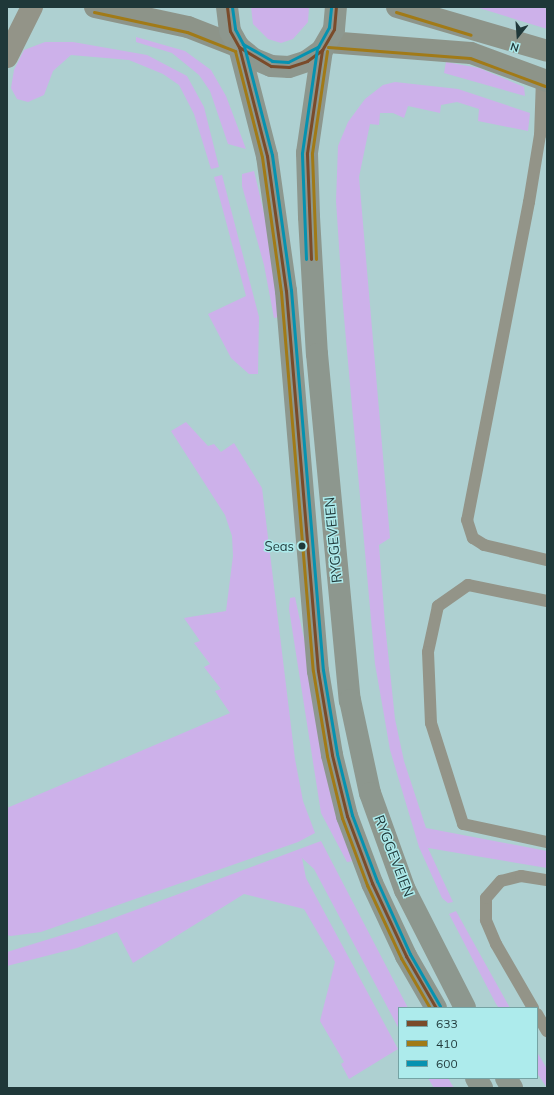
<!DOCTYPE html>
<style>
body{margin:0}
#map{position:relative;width:554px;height:1095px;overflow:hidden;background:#aed0d1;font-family:Mulish,sans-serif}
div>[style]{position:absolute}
.green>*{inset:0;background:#cdb1ea}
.lane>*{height:12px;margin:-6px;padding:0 6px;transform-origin:6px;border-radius:6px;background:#939488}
.street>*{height:22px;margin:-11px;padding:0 11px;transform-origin:11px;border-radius:11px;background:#939488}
.secondary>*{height:22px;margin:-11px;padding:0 11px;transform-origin:11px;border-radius:11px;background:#8d9489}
.primary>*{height:22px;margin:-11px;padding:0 11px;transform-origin:11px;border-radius:11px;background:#8d978e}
.bus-1>*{height:3px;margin:-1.5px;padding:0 1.5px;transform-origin:1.5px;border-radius:1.5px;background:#7a4b2a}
.bus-2>*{height:3px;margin:-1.5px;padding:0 1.5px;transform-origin:1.5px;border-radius:1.5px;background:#a17a17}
.bus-3>*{height:3px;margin:-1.5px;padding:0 1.5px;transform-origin:1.5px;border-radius:1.5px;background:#0692b0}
.dots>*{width:11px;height:11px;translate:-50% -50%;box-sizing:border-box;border:2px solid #adebec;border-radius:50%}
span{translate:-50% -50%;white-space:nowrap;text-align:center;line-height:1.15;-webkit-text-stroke:3px #adebec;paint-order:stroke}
.bus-label{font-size:13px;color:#1f3839}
.right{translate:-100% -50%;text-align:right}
.street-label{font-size:14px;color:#1f3839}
.frame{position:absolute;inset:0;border:8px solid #1f3839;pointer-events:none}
.legend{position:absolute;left:398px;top:1007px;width:140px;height:72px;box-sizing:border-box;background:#adebec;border:1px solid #74a3a4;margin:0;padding:5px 7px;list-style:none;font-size:12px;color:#1f3839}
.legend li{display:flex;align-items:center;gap:8px;height:20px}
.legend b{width:20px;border:1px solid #74a3a4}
.north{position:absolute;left:498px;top:16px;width:40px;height:40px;-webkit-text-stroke:3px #adebec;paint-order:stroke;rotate:197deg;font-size:11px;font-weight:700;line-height:16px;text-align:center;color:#1f3839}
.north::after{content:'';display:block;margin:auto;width:14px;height:18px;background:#1f3839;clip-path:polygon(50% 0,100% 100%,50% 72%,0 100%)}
</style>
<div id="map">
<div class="green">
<div style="clip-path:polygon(251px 7px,309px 7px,308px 22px,293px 39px,281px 43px,268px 39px,253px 24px)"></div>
<div style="clip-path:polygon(476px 7px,541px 7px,547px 9px,547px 29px)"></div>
<div style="clip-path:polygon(136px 37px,185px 51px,211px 70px,226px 96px,246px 149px,228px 144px,210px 91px,199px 75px,172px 53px,136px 42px)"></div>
<div style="clip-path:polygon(45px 42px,73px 42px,147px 55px,187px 76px,204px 107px,219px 167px,211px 169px,194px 114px,179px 85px,163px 74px,129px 60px,71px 55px,53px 71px,44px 95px,28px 102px,17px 99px,11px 88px,14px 70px,24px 50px)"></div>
<div style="clip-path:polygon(446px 62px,479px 68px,524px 87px,525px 96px,444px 73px)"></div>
<div style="clip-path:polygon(395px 82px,458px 89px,530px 113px,528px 131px,478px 121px,479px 109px,457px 102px,441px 105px,440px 113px,408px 106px,404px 118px,393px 113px,380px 113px,379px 125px,370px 124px,359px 177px,390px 538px,379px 545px,385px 624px,395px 719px,404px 761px,426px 828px,547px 851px,547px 868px,428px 848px,453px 902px,448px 903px,442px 898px,419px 847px,390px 750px,384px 715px,375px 664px,343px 306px,336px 201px,338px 146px,348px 122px,365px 99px,383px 85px)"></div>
<div style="clip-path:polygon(254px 171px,268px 230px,279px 317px,274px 318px,264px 265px,242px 186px,242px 174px)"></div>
<div style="clip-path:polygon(222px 175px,259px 317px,258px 374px,249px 374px,231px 358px,208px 314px,246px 296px,214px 177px)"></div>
<div style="clip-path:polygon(186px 422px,208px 446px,214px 444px,221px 452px,234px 443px,262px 488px,295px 759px,303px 801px,315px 833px,298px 842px,75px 920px,41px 932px,11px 936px,7px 935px,7px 808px,230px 713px,215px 691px,221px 689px,204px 667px,210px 664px,194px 643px,200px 641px,184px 618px,226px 611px,233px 556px,232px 536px,225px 515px,171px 431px)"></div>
<div style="clip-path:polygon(295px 597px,299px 616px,353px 861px,347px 862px,321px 813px,289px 609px,290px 598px)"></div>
<div style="clip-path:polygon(321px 841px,408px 1008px,399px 1008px,399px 1029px,314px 869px,302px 858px,306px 878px,398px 1049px,349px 1079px,341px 1064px,344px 1062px,320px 1021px,335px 962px,304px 909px,244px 894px,133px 963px,117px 932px,77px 948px,7px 966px,7px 952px,95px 925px)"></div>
<div style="clip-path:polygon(456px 911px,481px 956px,510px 1008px,499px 1008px,496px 1004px,449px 914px)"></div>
<div style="clip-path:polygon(537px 1052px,547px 1069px,547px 1088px,537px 1073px)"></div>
<div style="clip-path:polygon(428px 1078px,448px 1078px,454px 1088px,434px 1088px)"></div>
</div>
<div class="lane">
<div style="left:542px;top:79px;width:56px;rotate:92deg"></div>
<div style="left:540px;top:135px;width:68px;rotate:99.3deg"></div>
<div style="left:529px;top:202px;width:324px;rotate:101deg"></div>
<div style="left:467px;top:520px;width:19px;rotate:72deg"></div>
<div style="left:473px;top:538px;width:13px;rotate:32deg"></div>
<div style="left:484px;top:545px;width:65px;rotate:13.4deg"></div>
<div style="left:547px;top:601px;width:81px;rotate:-168.6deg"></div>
<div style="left:468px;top:585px;width:37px;rotate:145deg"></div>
<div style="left:438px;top:606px;width:47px;rotate:102.3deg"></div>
<div style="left:428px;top:652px;width:71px;rotate:87.6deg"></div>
<div style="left:431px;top:723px;width:106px;rotate:72.4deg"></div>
<div style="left:463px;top:824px;width:86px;rotate:12.1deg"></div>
<div style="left:533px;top:1008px;width:74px;rotate:-120deg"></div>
<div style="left:496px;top:944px;width:26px;rotate:-113deg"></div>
<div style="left:486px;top:920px;width:22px;rotate:-90deg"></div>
<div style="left:486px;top:898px;width:23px;rotate:-49deg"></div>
<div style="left:501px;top:881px;width:21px;rotate:-14deg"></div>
<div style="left:521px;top:876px;width:26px;rotate:9deg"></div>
<div style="left:537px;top:1014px;width:20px;rotate:60deg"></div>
</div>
<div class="street">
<div style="left:7px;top:57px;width:56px;rotate:-63.4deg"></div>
</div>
<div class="secondary">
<div style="left:95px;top:7px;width:95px;rotate:12.1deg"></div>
<div style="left:188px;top:27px;width:55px;rotate:21.4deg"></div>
<div style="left:397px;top:7px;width:156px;rotate:16.3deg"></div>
<div style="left:328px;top:42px;width:143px;rotate:4.4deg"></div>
<div style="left:471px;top:53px;width:81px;rotate:20.2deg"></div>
</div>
<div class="primary">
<div style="left:227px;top:7px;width:24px;rotate:83deg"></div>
<div style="left:230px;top:31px;width:18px;rotate:61deg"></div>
<div style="left:239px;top:47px;width:19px;rotate:39deg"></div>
<div style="left:254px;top:59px;width:18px;rotate:22deg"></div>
<div style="left:271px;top:66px;width:18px;rotate:3deg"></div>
<div style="left:289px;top:67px;width:19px;rotate:-18deg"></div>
<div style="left:307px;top:61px;width:19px;rotate:-36deg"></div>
<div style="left:322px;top:50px;width:24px;rotate:-60deg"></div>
<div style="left:334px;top:29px;width:22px;rotate:-85deg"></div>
<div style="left:239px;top:47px;width:113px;rotate:75.6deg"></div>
<div style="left:267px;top:156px;width:136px;rotate:82deg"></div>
<div style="left:286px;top:291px;width:381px;rotate:85.2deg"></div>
<div style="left:318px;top:671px;width:85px;rotate:80.5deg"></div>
<div style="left:332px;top:755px;width:63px;rotate:76.2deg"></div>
<div style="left:347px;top:816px;width:72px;rotate:69.5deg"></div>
<div style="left:372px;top:883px;width:81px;rotate:65deg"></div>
<div style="left:406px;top:956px;width:60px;rotate:60deg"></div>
<div style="left:322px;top:50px;width:104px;rotate:98.3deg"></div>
<div style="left:307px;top:153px;width:64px;rotate:88.2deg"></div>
<div style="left:309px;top:217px;width:137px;rotate:86.7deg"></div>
<div style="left:317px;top:354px;width:348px;rotate:84.6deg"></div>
<div style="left:350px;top:700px;width:95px;rotate:77.9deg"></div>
<div style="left:370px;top:793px;width:103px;rotate:70.2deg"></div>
<div style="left:405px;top:890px;width:132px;rotate:63deg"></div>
<div style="left:476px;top:1078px;width:12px;rotate:59deg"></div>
<div style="left:506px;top:1078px;width:12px;rotate:59deg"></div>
</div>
<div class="bus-1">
<div style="left:227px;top:7px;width:24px;rotate:83deg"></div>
<div style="left:230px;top:31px;width:18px;rotate:61deg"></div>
<div style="left:239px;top:47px;width:37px;rotate:31deg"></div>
<div style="left:271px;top:66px;width:18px;rotate:3deg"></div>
<div style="left:289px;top:67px;width:19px;rotate:-18deg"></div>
<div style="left:307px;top:61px;width:19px;rotate:-36deg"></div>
<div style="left:322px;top:50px;width:24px;rotate:-60deg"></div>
<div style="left:334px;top:29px;width:22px;rotate:-85deg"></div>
<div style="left:239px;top:47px;width:113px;rotate:75.6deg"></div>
<div style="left:267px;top:156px;width:136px;rotate:82deg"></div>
<div style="left:286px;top:291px;width:381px;rotate:85.2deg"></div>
<div style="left:318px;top:671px;width:85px;rotate:80.5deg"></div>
<div style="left:332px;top:755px;width:63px;rotate:76.2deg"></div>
<div style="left:347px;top:816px;width:72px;rotate:69.5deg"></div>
<div style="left:372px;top:883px;width:81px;rotate:65deg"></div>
<div style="left:406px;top:956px;width:60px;rotate:60deg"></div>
<div style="left:311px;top:259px;width:106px;rotate:-92.2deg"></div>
<div style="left:307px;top:153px;width:104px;rotate:-81.7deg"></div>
</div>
<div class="bus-2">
<div style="left:94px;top:12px;width:95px;rotate:12.1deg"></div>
<div style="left:187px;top:32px;width:52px;rotate:21.6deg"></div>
<div style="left:235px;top:51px;width:109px;rotate:75.7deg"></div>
<div style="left:262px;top:157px;width:136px;rotate:82deg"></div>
<div style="left:281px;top:292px;width:380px;rotate:85.2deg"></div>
<div style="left:313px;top:671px;width:86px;rotate:80.6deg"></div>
<div style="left:327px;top:756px;width:64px;rotate:76.4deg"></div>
<div style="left:342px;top:818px;width:72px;rotate:69.5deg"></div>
<div style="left:367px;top:885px;width:81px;rotate:65deg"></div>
<div style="left:401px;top:958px;width:58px;rotate:59.9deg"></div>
<div style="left:396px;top:12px;width:78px;rotate:17deg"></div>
<div style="left:328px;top:47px;width:142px;rotate:4.4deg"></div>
<div style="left:470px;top:58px;width:80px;rotate:20.5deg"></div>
<div style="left:316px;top:259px;width:106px;rotate:-92.2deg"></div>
<div style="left:312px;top:153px;width:103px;rotate:-81.6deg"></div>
</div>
<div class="bus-3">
<div style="left:232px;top:7px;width:22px;rotate:82deg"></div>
<div style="left:235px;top:29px;width:17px;rotate:62deg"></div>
<div style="left:243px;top:44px;width:34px;rotate:30deg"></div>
<div style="left:272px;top:61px;width:16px;rotate:4deg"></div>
<div style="left:288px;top:62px;width:34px;rotate:-27deg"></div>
<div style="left:318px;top:47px;width:23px;rotate:-61deg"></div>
<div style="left:329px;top:27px;width:20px;rotate:-84deg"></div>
<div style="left:244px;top:46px;width:113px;rotate:75.6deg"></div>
<div style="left:272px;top:155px;width:136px;rotate:82deg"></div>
<div style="left:291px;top:290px;width:381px;rotate:85.2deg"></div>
<div style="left:323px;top:670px;width:85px;rotate:80.5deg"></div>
<div style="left:337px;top:754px;width:63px;rotate:76.2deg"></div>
<div style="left:352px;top:815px;width:71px;rotate:69.3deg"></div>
<div style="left:377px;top:881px;width:80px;rotate:65.7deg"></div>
<div style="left:410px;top:954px;width:60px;rotate:60deg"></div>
<div style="left:306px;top:259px;width:106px;rotate:-92.2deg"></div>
<div style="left:302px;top:153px;width:105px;rotate:-81.8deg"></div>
</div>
<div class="dots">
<div style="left:302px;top:546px;background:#1f3839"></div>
</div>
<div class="bus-label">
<span class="right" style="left:294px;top:546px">Seas</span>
</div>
<div class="street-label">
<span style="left:333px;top:540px;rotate:-95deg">RYGGEVEIEN</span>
<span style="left:394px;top:856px;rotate:69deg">RYGGEVEIEN</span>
</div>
<div class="frame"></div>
<ul class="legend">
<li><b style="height:5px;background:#7a4b2a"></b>633</li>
<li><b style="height:5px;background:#a17a17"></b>410</li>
<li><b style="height:5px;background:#0692b0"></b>600</li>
</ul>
<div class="north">N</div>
</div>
